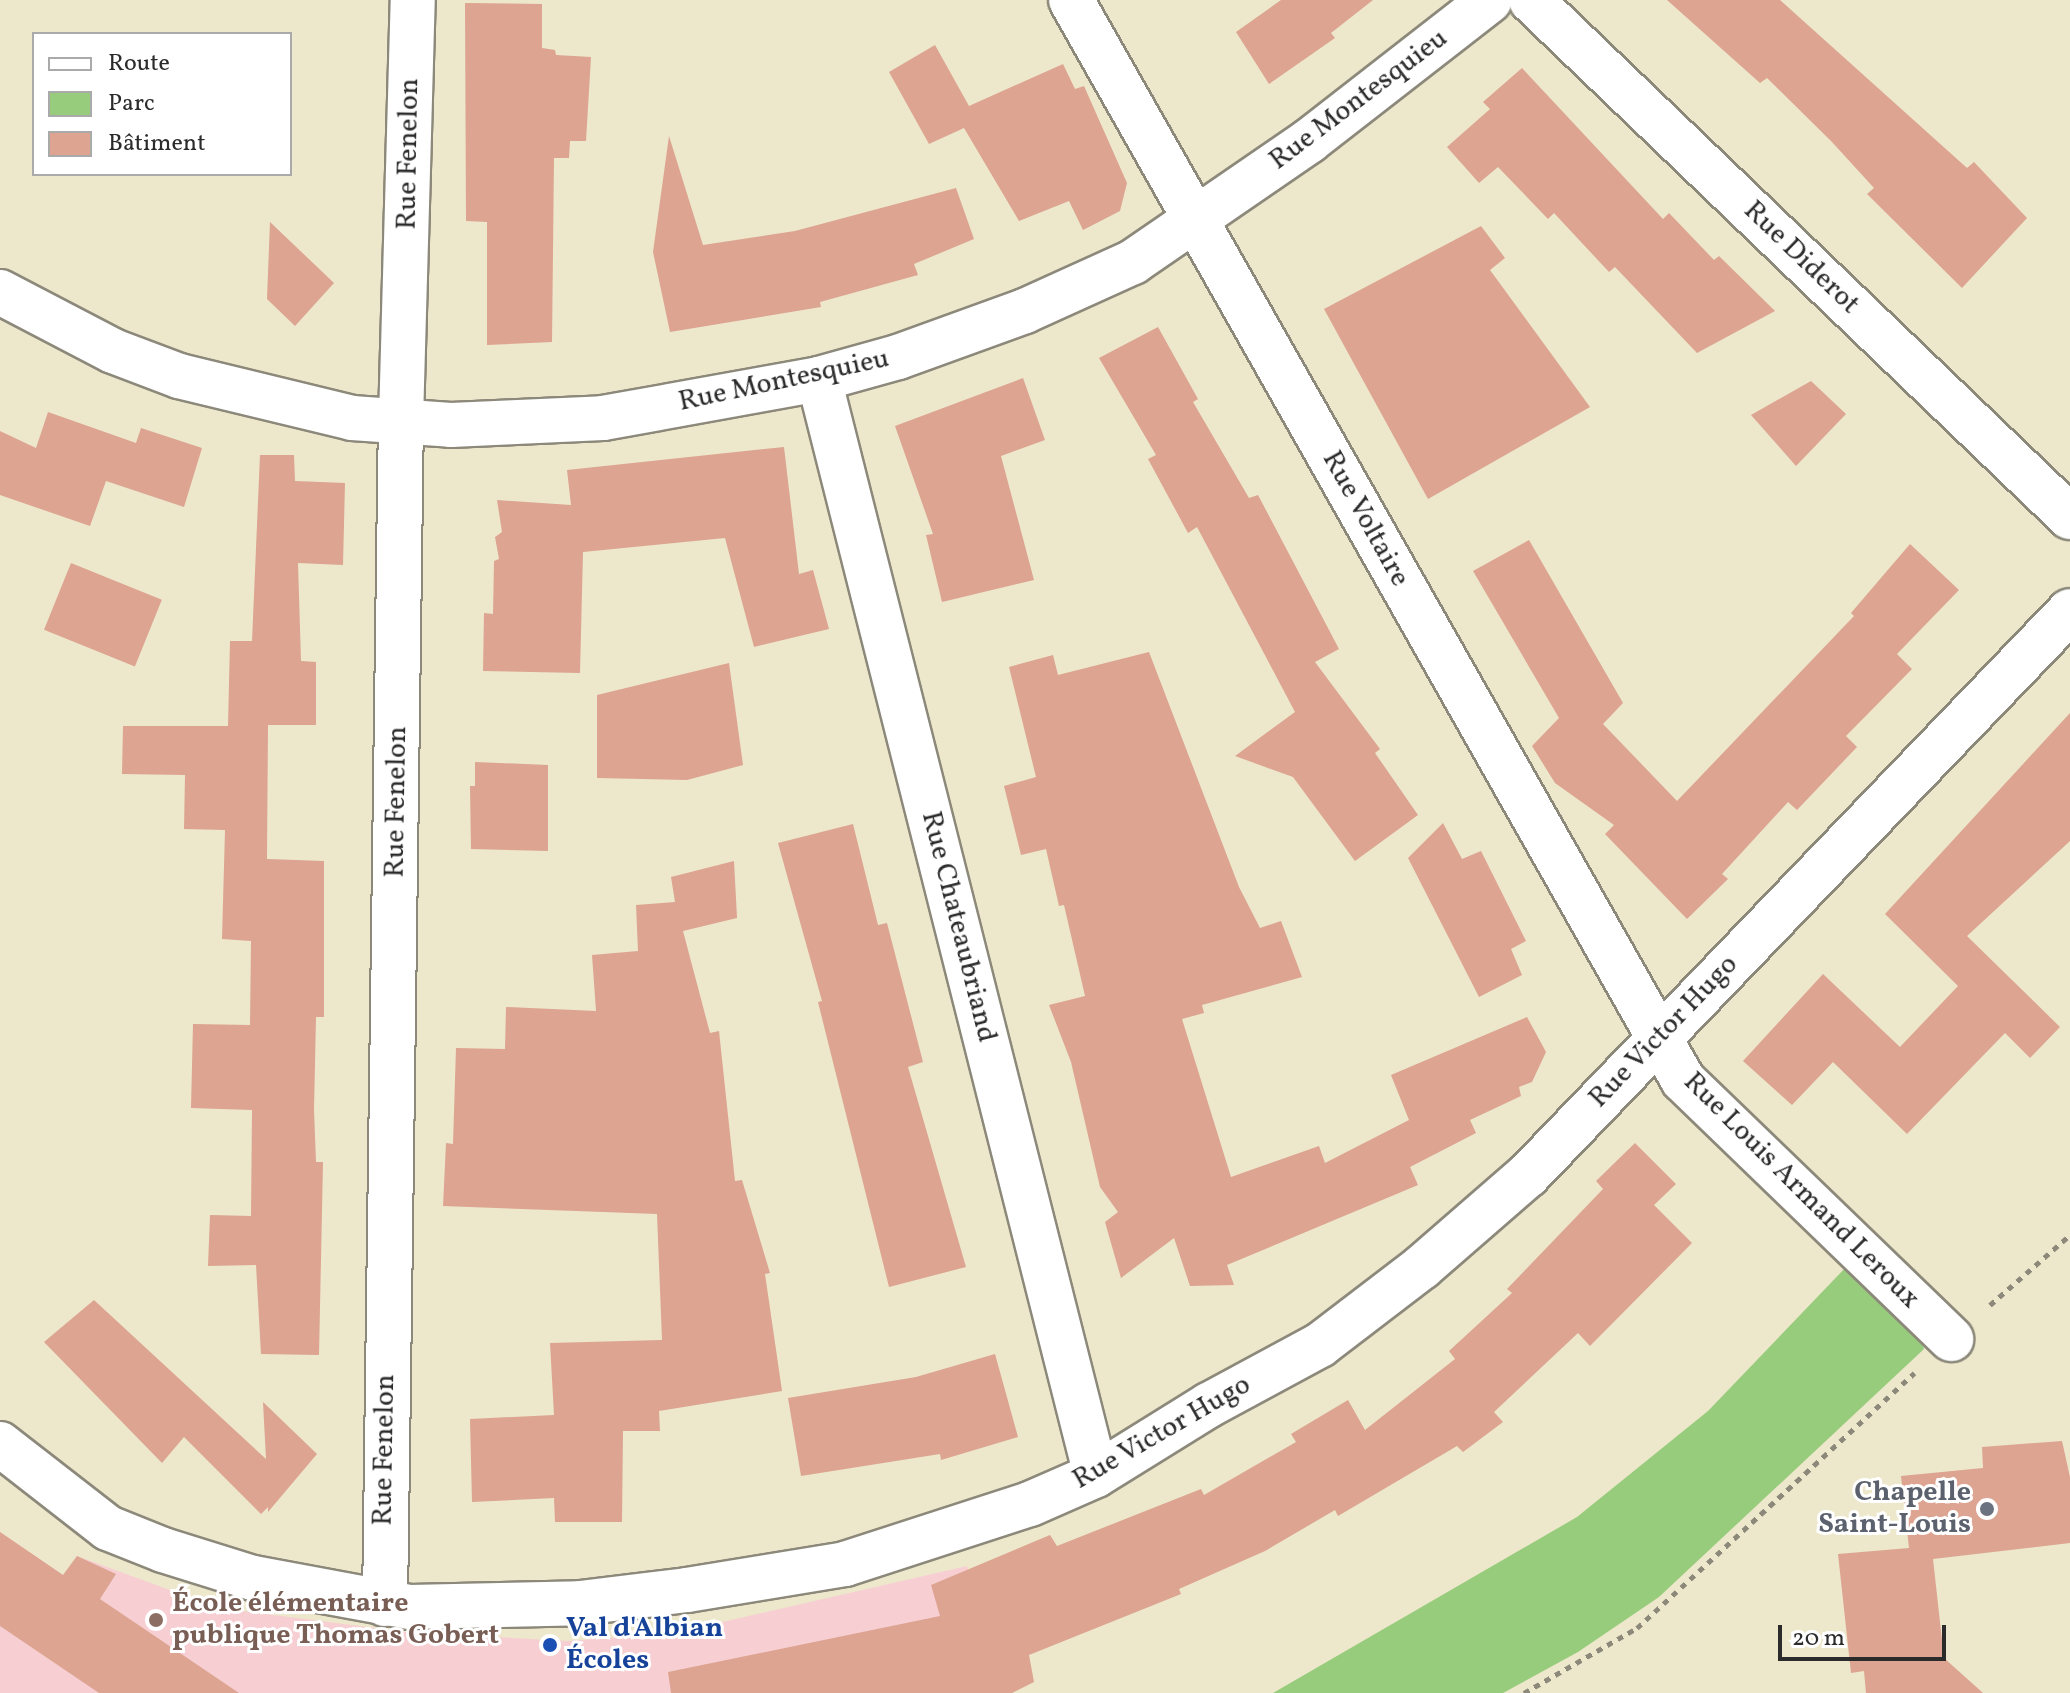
<!DOCTYPE html>
<meta charset="utf-8">
<style>
body{margin:0}
#map{position:relative;width:2070px;height:1693px;overflow:hidden;background:#ede7cb;font-family:Vollkorn,serif}
div>[style]{position:absolute}
.built>*{inset:0;background:#f7cfd3}
.green>*{inset:0;background:#98cc7d}
.building>*{inset:0;background:#dca491;transform-origin:0 0}
.path>*{height:5px;margin-top:-2.5px;transform-origin:0;background:repeating-linear-gradient(90deg,#8c897b 0 6px,transparent 0 12px)}
.roads{filter:drop-shadow(2px 0 #8c897b) drop-shadow(-2px 0 #8c897b) drop-shadow(0 2px #8c897b) drop-shadow(0 -2px #8c897b)}
.minor>*{height:44px;margin:-22px;padding:0 22px;transform-origin:22px;border-radius:22px;background:#fff}
.dots>*{width:22px;height:22px;translate:-50% -50%;box-sizing:border-box;border:4px solid #fff;border-radius:50%}
span{translate:-50% -50%;white-space:nowrap;text-align:center;line-height:1.15;-webkit-text-stroke:6px #fff;paint-order:stroke}
.street-label{font-size:28px;color:#2b2b2b}
.worship-label{font-size:28px;color:#5b616d;font-weight:700}
.right{translate:-100% -50%;text-align:right}
.education-label{font-size:28px;color:#785e54;font-weight:700}
.left{translate:0 -50%;text-align:left}
.transit-label{font-size:28px;color:#164399;font-weight:700}
.legend{position:absolute;left:32px;top:32px;width:260px;height:144px;box-sizing:border-box;background:#fff;border:2px solid #aaa;margin:0;padding:10px 14px;list-style:none;font-size:24px;color:#2b2b2b}
.legend li{display:flex;align-items:center;gap:16px;height:40px}
.legend b{width:40px;border:2px solid #aaa}
.scale{position:absolute;left:1778px;top:1625px;width:168px;height:36px;box-sizing:border-box;border:4px solid #2b2b2b;border-top:0;padding-left:10px;font-size:24px;line-height:28px;white-space:nowrap;color:#2b2b2b;-webkit-text-stroke:6px #fff;paint-order:stroke}
</style>
<div id="map">
<div class="built">
<div style="clip-path:polygon(0 1532px,63px 1575px,77px 1556px,219px 1608px,406px 1632px,567px 1641px,674px 1633px,967px 1566px,1010px 1693px,0 1693px)"></div>
</div>
<div class="green">
<div style="clip-path:polygon(1848px 1265px,1919px 1334px,1924px 1349px,1659px 1597px,1578px 1652px,1503px 1693px,1273px 1693px,1577px 1517px,1708px 1411px)"></div>
</div>
<div class="building">
<div style="clip-path:polygon(1281px 0,1373px 0,1331px 33px,1335px 38px,1269px 84px,1236px 32px)"></div>
<div style="clip-path:polygon(1667px 0,1780px 0,1967px 168px,1974px 162px,2027px 218px,1962px 288px,1867px 194px,1874px 188px,1832px 142px,1767px 78px,1760px 83px)"></div>
<div style="clip-path:polygon(465px 3px,542px 4px,542px 48px,555px 50px,556px 55px,591px 57px,586px 141px,570px 141px,569px 158px,554px 158px,552px 342px,487px 345px,487px 222px,466px 221px)"></div>
<div style="clip-path:polygon(935px 45px,969px 106px,1063px 64px,1075px 89px,1084px 86px,1127px 183px,1120px 211px,1083px 230px,1069px 201px,1019px 221px,964px 128px,929px 144px,889px 72px)"></div>
<div style="clip-path:polygon(1522px 68px,1663px 219px,1669px 213px,1714px 260px,1719px 256px,1775px 311px,1697px 353px,1615px 267px,1609px 272px,1554px 213px,1548px 219px,1498px 167px,1479px 183px,1447px 147px,1490px 109px,1483px 102px)"></div>
<div style="clip-path:polygon(669px 136px,703px 245px,795px 231px,956px 188px,974px 239px,914px 264px,918px 275px,820px 302px,821px 307px,670px 332px,653px 252px)"></div>
<div style="clip-path:polygon(270px 222px,334px 283px,295px 326px,267px 299px)"></div>
<div style="clip-path:polygon(1481px 226px,1505px 258px,1490px 270px,1590px 407px,1428px 499px,1324px 309px)"></div>
<div style="clip-path:polygon(1158px 327px,1198px 399px,1193px 402px,1249px 498px,1258px 495px,1339px 649px,1315px 662px,1380px 749px,1375px 753px,1418px 815px,1355px 861px,1293px 777px,1235px 756px,1295px 712px,1197px 527px,1188px 533px,1148px 459px,1156px 455px,1099px 358px)"></div>
<div style="clip-path:polygon(1023px 378px,1045px 440px,1001px 456px,1034px 580px,942px 602px,926px 535px,933px 534px,895px 426px)"></div>
<div style="clip-path:polygon(1811px 381px,1846px 414px,1796px 466px,1751px 415px)"></div>
<div style="clip-path:polygon(48px 412px,136px 443px,141px 428px,202px 448px,184px 507px,106px 481px,90px 526px,0 495px,0 431px,36px 448px)"></div>
<div style="clip-path:polygon(784px 447px,799px 574px,813px 570px,829px 629px,754px 647px,725px 538px,583px 552px,580px 673px,483px 671px,484px 613px,493px 614px,494px 561px,499px 559px,495px 537px,502px 532px,497px 500px,571px 505px,567px 470px)"></div>
<div style="clip-path:polygon(260px 455px,294px 455px,295px 481px,345px 483px,343px 565px,298px 563px,301px 661px,316px 662px,316px 725px,268px 725px,267px 859px,324px 861px,324px 1017px,316px 1017px,314px 1110px,316px 1162px,323px 1162px,319px 1355px,261px 1354px,256px 1265px,208px 1266px,210px 1215px,251px 1216px,252px 1110px,191px 1108px,193px 1024px,250px 1025px,251px 941px,222px 939px,225px 830px,184px 829px,185px 775px,122px 774px,123px 726px,228px 726px,230px 641px,252px 641px)"></div>
<div style="clip-path:polygon(1529px 540px,1623px 703px,1603px 724px,1677px 801px,1854px 616px,1851px 613px,1910px 544px,1959px 590px,1897px 654px,1912px 669px,1846px 736px,1857px 747px,1797px 810px,1788px 802px,1722px 874px,1728px 879px,1687px 919px,1605px 834px,1614px 825px,1555px 783px,1532px 746px,1559px 718px,1473px 571px)"></div>
<div style="left:71px;top:563px;width:98px;height:72px;rotate:22deg"></div>
<div style="clip-path:polygon(1149px 652px,1239px 887px,1260px 928px,1281px 921px,1302px 977px,1202px 1005px,1204px 1013px,1182px 1019px,1231px 1177px,1319px 1146px,1325px 1163px,1409px 1120px,1391px 1075px,1527px 1017px,1546px 1052px,1532px 1082px,1519px 1087px,1521px 1096px,1470px 1120px,1476px 1133px,1410px 1167px,1418px 1185px,1227px 1265px,1234px 1285px,1190px 1286px,1174px 1238px,1121px 1278px,1105px 1222px,1118px 1212px,1100px 1187px,1071px 1062px,1049px 1005px,1085px 996px,1064px 905px,1059px 906px,1046px 849px,1021px 855px,1004px 786px,1036px 777px,1009px 667px,1053px 655px,1058px 675px)"></div>
<div style="clip-path:polygon(729px 663px,743px 765px,687px 780px,597px 778px,597px 695px)"></div>
<div style="clip-path:polygon(2070px 713px,2070px 841px,1967px 936px,2060px 1027px,2030px 1058px,2005px 1033px,1907px 1134px,1833px 1062px,1792px 1105px,1743px 1061px,1823px 974px,1900px 1047px,1958px 986px,1885px 914px)"></div>
<div style="clip-path:polygon(475px 762px,548px 765px,548px 851px,471px 849px,470px 786px,475px 786px)"></div>
<div style="clip-path:polygon(1443px 823px,1462px 859px,1481px 851px,1526px 941px,1511px 949px,1522px 975px,1479px 997px,1408px 858px)"></div>
<div style="clip-path:polygon(853px 824px,878px 925px,887px 923px,923px 1062px,908px 1067px,966px 1267px,889px 1287px,818px 1002px,822px 1001px,778px 843px)"></div>
<div style="clip-path:polygon(734px 861px,737px 918px,683px 931px,710px 1033px,719px 1031px,735px 1181px,742px 1180px,770px 1273px,765px 1274px,782px 1391px,659px 1411px,660px 1431px,623px 1431px,622px 1522px,555px 1522px,554px 1498px,472px 1502px,470px 1419px,554px 1415px,550px 1343px,662px 1340px,657px 1214px,443px 1206px,446px 1143px,453px 1144px,456px 1048px,505px 1049px,506px 1007px,596px 1011px,592px 955px,638px 951px,636px 905px,675px 902px,671px 877px)"></div>
<div style="clip-path:polygon(1635px 1143px,1676px 1184px,1654px 1205px,1692px 1243px,1590px 1346px,1578px 1333px,1494px 1412px,1503px 1422px,1463px 1452px,1457px 1446px,1338px 1516px,1335px 1510px,1265px 1551px,1179px 1589px,1181px 1594px,1029px 1655px,1034px 1682px,1012px 1693px,671px 1693px,668px 1672px,940px 1616px,931px 1585px,1050px 1535px,1057px 1546px,1201px 1489px,1204px 1495px,1296px 1442px,1291px 1434px,1348px 1400px,1365px 1430px,1455px 1359px,1449px 1351px,1512px 1293px,1507px 1289px,1603px 1189px,1596px 1181px)"></div>
<div style="clip-path:polygon(94px 1300px,266px 1459px,263px 1402px,317px 1454px,268px 1512px,268px 1507px,261px 1514px,184px 1437px,162px 1463px,44px 1342px)"></div>
<div style="clip-path:polygon(995px 1354px,1018px 1437px,941px 1460px,940px 1454px,801px 1476px,788px 1398px,916px 1377px)"></div>
<div style="clip-path:polygon(2062px 1441px,2070px 1477px,2070px 1543px,1933px 1559px,1944px 1658px,1983px 1693px,1866px 1693px,1864px 1671px,1851px 1673px,1838px 1554px,1909px 1548px,1901px 1476px,1983px 1468px,1982px 1447px)"></div>
<div style="clip-path:polygon(0 1532px,63px 1575px,77px 1556px,116px 1574px,100px 1599px,239px 1693px,99px 1693px,0 1626px)"></div>
</div>
<div class="path">
<div style="left:1990px;top:1305px;width:106px;rotate:-41.2deg"></div>
<div style="left:1524px;top:1693px;width:130px;rotate:-29.9deg"></div>
<div style="left:1637px;top:1628px;width:377px;rotate:-42.6deg"></div>
</div>
<div class="roads">
<div class="minor">
<div style="left:1071px;top:0;width:1241px;rotate:60.46deg"></div>
<div style="left:1683px;top:1080px;width:373px;rotate:44deg"></div>
<div style="left:1531px;top:0;width:747px;rotate:43.81deg"></div>
<div style="left:0;top:292px;width:127px;rotate:27.6deg"></div>
<div style="left:113px;top:351px;width:71px;rotate:20.7deg"></div>
<div style="left:179px;top:376px;width:178px;rotate:13.6deg"></div>
<div style="left:352px;top:418px;width:99px;rotate:4deg"></div>
<div style="left:451px;top:425px;width:152px;rotate:-2.6deg"></div>
<div style="left:603px;top:418px;width:219px;rotate:-10.2deg"></div>
<div style="left:819px;top:379px;width:82px;rotate:-15.6deg"></div>
<div style="left:898px;top:357px;width:135px;rotate:-19.9deg"></div>
<div style="left:1025px;top:311px;width:119px;rotate:-24.4deg"></div>
<div style="left:1133px;top:262px;width:214px;rotate:-34.5deg"></div>
<div style="left:1309px;top:141px;width:229px;rotate:-37.9deg"></div>
<div style="left:819px;top:379px;width:1130px;rotate:75.82deg"></div>
<div style="left:0;top:1444px;width:137px;rotate:37.9deg"></div>
<div style="left:108px;top:1528px;width:59px;rotate:21.8deg"></div>
<div style="left:163px;top:1550px;width:94px;rotate:17.3deg"></div>
<div style="left:253px;top:1578px;width:160px;rotate:10.5deg"></div>
<div style="left:410px;top:1607px;width:170px;rotate:-1.3deg"></div>
<div style="left:580px;top:1603px;width:108px;rotate:-6.9deg"></div>
<div style="left:687px;top:1590px;width:160px;rotate:-9.3deg"></div>
<div style="left:845px;top:1564px;width:194px;rotate:-18deg"></div>
<div style="left:1030px;top:1504px;width:72px;rotate:-23.7deg"></div>
<div style="left:1096px;top:1475px;width:133px;rotate:-31.8deg"></div>
<div style="left:1209px;top:1405px;width:126px;rotate:-28.4deg"></div>
<div style="left:1320px;top:1345px;width:128px;rotate:-37.4deg"></div>
<div style="left:1422px;top:1267px;width:140px;rotate:-41deg"></div>
<div style="left:1528px;top:1175px;width:782px;rotate:-46.14deg"></div>
<div style="left:385px;top:1604px;width:1184px;rotate:-89.23deg"></div>
<div style="left:401px;top:420px;width:420px;rotate:-88.4deg"></div>
</div>
</div>
<div class="dots">
<div style="left:1987px;top:1509px;background:#6b7280"></div>
<div style="left:156px;top:1620px;background:#8d6e63"></div>
<div style="left:550px;top:1645px;background:#1a4fb4"></div>
</div>
<div class="street-label">
<span style="left:1359px;top:100px;rotate:-37deg">Rue Montesquieu</span>
<span style="left:409px;top:154px;rotate:-89deg">Rue Fenelon</span>
<span style="left:1801px;top:258px;rotate:44deg">Rue Diderot</span>
<span style="left:784px;top:381px;rotate:-12deg">Rue Montesquieu</span>
<span style="left:1365px;top:519px;rotate:61deg">Rue Voltaire</span>
<span style="left:397px;top:802px;rotate:-89deg">Rue Fenelon</span>
<span style="left:958px;top:927px;rotate:76deg">Rue Chateaubriand</span>
<span style="left:1664px;top:1032px;rotate:-46deg">Rue Victor Hugo</span>
<span style="left:1801px;top:1191px;rotate:45deg">Rue Louis Armand Leroux</span>
<span style="left:1162px;top:1433px;rotate:-30deg">Rue Victor Hugo</span>
<span style="left:385px;top:1450px;rotate:-89deg">Rue Fenelon</span>
</div>
<div class="worship-label">
<span class="right" style="left:1971px;top:1509px">Chapelle<br>Saint-Louis</span>
</div>
<div class="education-label">
<span class="left" style="left:172px;top:1620px">École élémentaire<br>publique Thomas Gobert</span>
</div>
<div class="transit-label">
<span class="left" style="left:566px;top:1645px">Val d'Albian<br>Écoles</span>
</div>
<ul class="legend">
<li><b style="height:10px;background:#fff"></b>Route</li>
<li><b style="height:22px;background:#98cc7d"></b>Parc</li>
<li><b style="height:22px;background:#dca491"></b>Bâtiment</li>
</ul>
<div class="scale">20 m</div>
</div>
